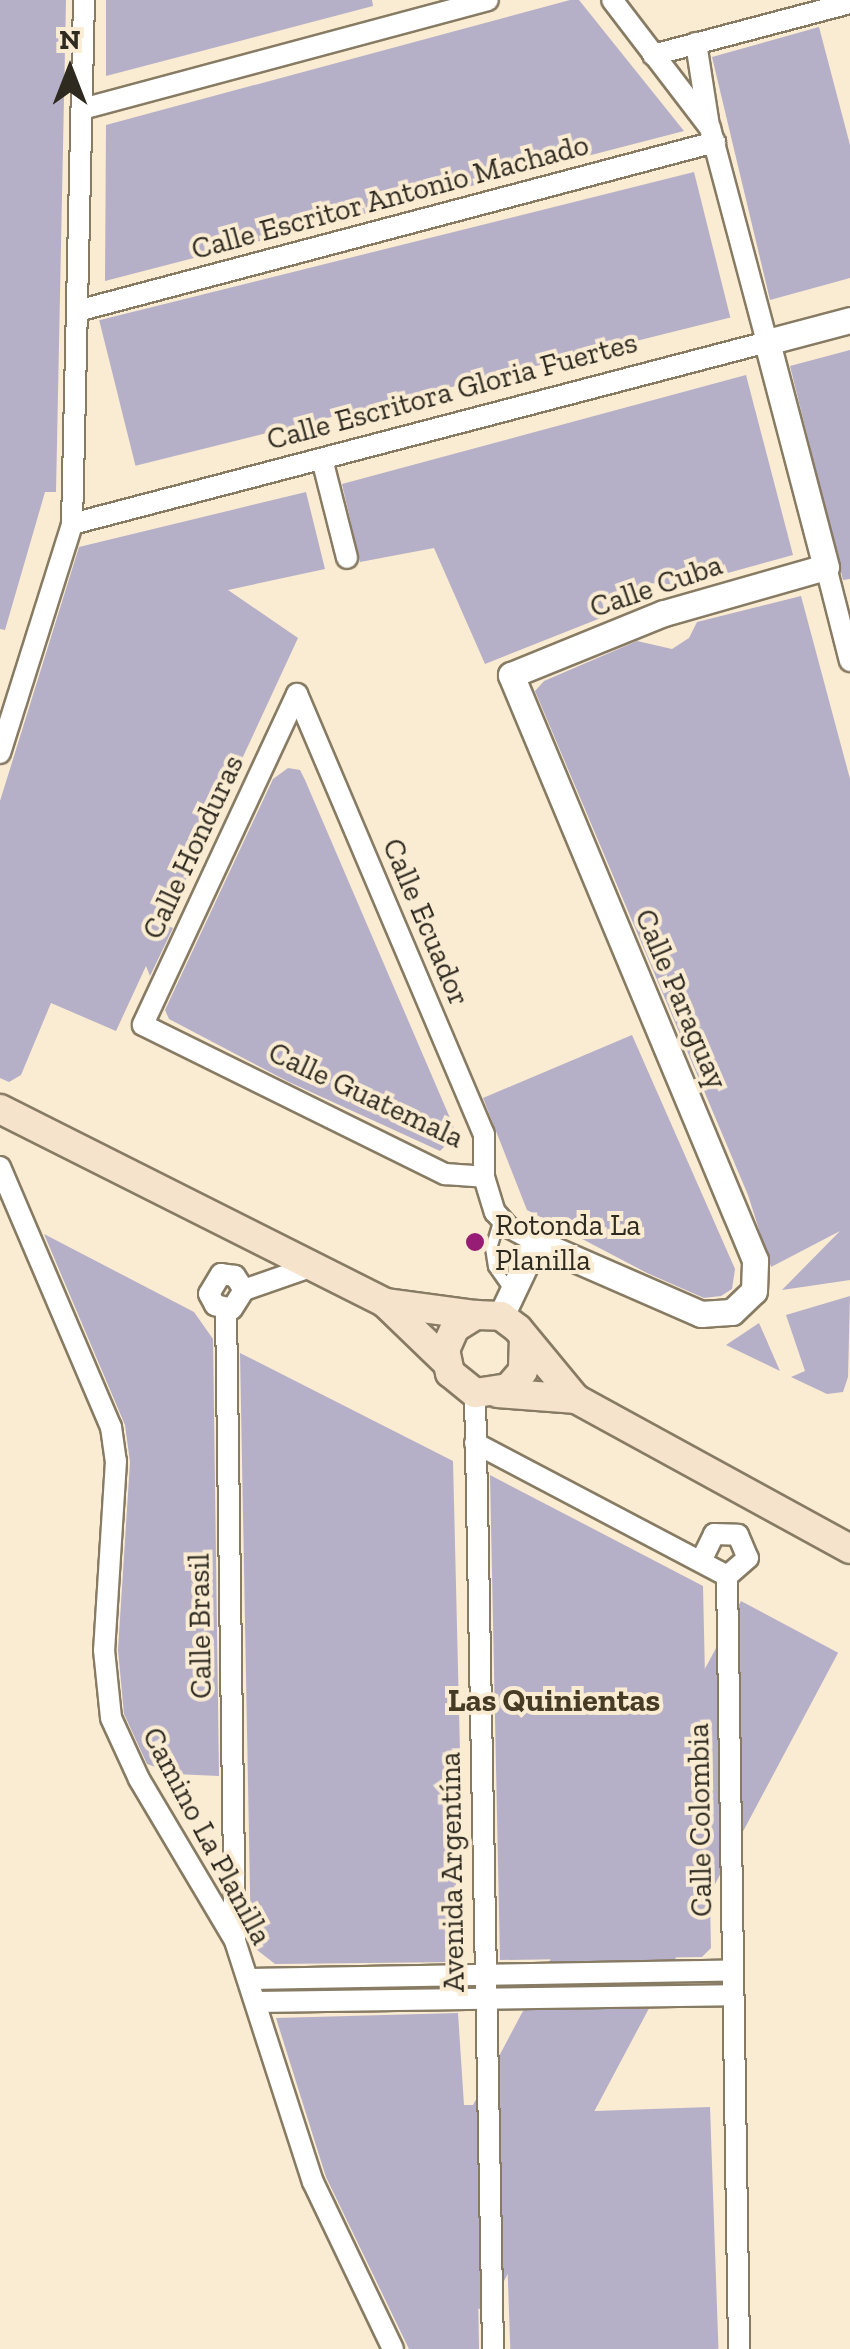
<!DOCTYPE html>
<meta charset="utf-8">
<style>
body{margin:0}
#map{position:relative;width:850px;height:2349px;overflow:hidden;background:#f9ecd2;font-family:"Zilla Slab",serif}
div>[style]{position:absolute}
.building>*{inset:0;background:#b6afc8;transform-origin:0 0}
.roads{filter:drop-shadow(2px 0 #877b64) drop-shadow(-2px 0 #877b64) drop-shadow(0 2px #877b64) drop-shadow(0 -2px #877b64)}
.service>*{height:10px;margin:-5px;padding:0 5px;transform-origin:5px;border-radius:5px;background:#fff}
.minor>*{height:20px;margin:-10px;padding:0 10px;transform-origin:10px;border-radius:10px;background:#fff}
.tertiary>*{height:25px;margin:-12.5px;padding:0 12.5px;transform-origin:12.5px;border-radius:12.5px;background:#fff}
.secondary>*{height:28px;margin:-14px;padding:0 14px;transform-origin:14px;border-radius:14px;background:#f6e3cc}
.dots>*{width:28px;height:28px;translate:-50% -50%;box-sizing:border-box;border:5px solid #f9ecd2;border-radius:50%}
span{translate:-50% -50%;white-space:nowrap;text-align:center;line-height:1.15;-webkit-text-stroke:8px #f9ecd2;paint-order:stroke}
.street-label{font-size:30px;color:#2f2a20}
.poi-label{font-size:30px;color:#2f2a20}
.left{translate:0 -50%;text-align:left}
.neighbourhood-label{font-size:32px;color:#463c26;font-weight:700}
.north{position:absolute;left:20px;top:20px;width:100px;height:100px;-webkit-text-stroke:8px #f9ecd2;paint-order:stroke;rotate:0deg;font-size:28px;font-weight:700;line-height:40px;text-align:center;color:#2f2a20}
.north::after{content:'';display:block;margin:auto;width:35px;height:45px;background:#2f2a20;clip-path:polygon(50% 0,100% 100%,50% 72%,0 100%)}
</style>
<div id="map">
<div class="building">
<div style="clip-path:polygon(0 0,66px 0,56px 492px,45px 492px,5px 630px,0 629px)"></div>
<div style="clip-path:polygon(106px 0,372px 0,373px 6px,106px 76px)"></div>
<div style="clip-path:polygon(570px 0,579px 0,684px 131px,105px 281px,106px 125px)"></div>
<div style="clip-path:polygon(819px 27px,850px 145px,850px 278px,770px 300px,712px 57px)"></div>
<div style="left:694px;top:172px;width:150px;height:613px;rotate:76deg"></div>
<div style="clip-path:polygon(850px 350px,850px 579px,843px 580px,790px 366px)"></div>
<div style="clip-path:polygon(746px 375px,793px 555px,684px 585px,647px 583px,626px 608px,485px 664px,434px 548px,360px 562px,342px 484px)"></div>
<div style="clip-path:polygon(306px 492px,325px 569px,228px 590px,298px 638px,165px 925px,173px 928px,150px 976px,146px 966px,116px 1031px,51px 1003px,21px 1075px,9px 1082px,0 1078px,0 801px,79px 547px)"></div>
<div style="clip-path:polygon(801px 596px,850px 779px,850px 1280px,782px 1290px,840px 1231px,771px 1267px,748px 1195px,535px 691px,544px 681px,637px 641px,672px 649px,689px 638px,697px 622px)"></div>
<div style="clip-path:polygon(288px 768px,300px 770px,305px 780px,453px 1125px,455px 1136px,440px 1151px,289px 1082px,169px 1019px,165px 1010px,273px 779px)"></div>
<div style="clip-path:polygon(632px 1035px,735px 1269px,732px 1289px,721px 1296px,704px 1298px,647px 1273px,527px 1210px,483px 1098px)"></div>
<div style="clip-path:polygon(44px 1234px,194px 1312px,213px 1339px,219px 1776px,175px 1774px,147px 1764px,124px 1714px,118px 1650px,130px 1462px,125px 1425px)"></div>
<div style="clip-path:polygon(850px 1296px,848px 1377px,843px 1392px,827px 1394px,791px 1377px,805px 1371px,786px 1315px)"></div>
<div style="clip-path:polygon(759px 1323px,780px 1371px,726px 1345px)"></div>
<div style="clip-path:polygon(240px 1353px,453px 1461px,463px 1876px,462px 1951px,455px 1962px,275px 1964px,251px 1945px)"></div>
<div style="clip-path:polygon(490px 1475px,703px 1586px,711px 1948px,702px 1957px,500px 1960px)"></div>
<div style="left:741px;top:1601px;width:110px;height:748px;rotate:28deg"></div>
<div style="clip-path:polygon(458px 2013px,464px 2105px,475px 2105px,479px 2349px,409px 2349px,326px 2177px,276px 2018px)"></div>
<div style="left:710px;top:2107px;width:242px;height:208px;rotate:88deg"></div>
</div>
<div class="roads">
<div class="service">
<div style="left:500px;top:1219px;width:30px;rotate:107deg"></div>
<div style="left:491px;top:1248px;width:19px;rotate:81deg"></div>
<div style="left:494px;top:1267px;width:28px;rotate:55deg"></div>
</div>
<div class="minor">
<div style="left:696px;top:43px;width:84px;rotate:81.1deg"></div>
<div style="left:653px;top:55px;width:204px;rotate:-14.8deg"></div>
<div style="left:82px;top:109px;width:420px;rotate:-15deg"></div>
<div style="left:81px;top:310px;width:656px;rotate:-14.84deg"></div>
<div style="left:322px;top:459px;width:102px;rotate:75.8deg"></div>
<div style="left:72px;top:524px;width:718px;rotate:-14.67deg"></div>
<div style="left:767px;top:342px;width:221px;rotate:-104.9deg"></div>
<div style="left:710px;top:128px;width:161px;rotate:-127.4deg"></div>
<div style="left:826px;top:567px;width:97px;rotate:75.7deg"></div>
<div style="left:297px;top:694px;width:365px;rotate:115deg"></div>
<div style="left:143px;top:1025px;width:337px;rotate:26.3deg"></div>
<div style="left:445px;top:1174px;width:39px;rotate:4deg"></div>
<div style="left:297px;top:694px;width:478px;rotate:67deg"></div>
<div style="left:484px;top:1134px;width:43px;rotate:90deg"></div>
<div style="left:484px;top:1177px;width:37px;rotate:73deg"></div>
<div style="left:495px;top:1212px;width:20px;rotate:49deg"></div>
<div style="left:508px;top:1227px;width:32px;rotate:28deg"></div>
<div style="left:0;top:753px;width:240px;rotate:-72.5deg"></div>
<div style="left:72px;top:524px;width:524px;rotate:-88.69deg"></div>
<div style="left:0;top:1167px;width:283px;rotate:66.9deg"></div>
<div style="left:111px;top:1427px;width:34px;rotate:82deg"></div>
<div style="left:116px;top:1461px;width:189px;rotate:93.6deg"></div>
<div style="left:104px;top:1650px;width:68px;rotate:84.1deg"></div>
<div style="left:111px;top:1718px;width:67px;rotate:65.3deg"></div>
<div style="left:139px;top:1779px;width:188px;rotate:59.3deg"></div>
<div style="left:235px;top:1941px;width:253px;rotate:72.1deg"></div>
<div style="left:313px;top:2182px;width:185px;rotate:64.4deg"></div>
<div style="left:244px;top:1290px;width:17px;rotate:-123deg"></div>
<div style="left:235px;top:1276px;width:14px;rotate:-172deg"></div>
<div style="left:221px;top:1274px;width:23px;rotate:121deg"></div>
<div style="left:209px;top:1294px;width:13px;rotate:61deg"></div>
<div style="left:215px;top:1305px;width:17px;rotate:13deg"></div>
<div style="left:232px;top:1309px;width:22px;rotate:-58deg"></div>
<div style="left:244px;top:1290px;width:70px;rotate:-19.2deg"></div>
<div style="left:226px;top:1309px;width:630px;rotate:89.18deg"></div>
<div style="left:475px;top:1393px;width:956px;rotate:88.92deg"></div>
<div style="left:475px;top:1443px;width:285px;rotate:27.8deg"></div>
<div style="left:701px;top:1561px;width:30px;rotate:-64deg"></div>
<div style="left:714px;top:1534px;width:24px;rotate:2deg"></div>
<div style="left:738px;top:1535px;width:25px;rotate:67deg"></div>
<div style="left:748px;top:1558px;width:28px;rotate:139deg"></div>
<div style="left:727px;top:1576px;width:773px;rotate:89.11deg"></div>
<div style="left:249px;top:1979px;width:482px;rotate:-1deg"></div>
<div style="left:256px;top:2002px;width:475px;rotate:-0.8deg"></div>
</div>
<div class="tertiary">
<div style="left:501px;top:1316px;width:82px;rotate:-64.7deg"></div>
<div style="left:536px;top:1242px;width:180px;rotate:23.6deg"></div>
<div style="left:701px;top:1314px;width:31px;rotate:-4deg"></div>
<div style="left:732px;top:1312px;width:30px;rotate:-44deg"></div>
<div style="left:754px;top:1291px;width:31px;rotate:-88deg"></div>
<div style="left:755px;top:1260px;width:634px;rotate:-112.64deg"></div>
<div style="left:511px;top:675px;width:165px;rotate:-22.1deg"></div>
<div style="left:664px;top:613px;width:168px;rotate:-15.9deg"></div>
<div style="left:826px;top:567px;width:233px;rotate:-104.7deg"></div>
<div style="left:767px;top:342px;width:86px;rotate:-14.8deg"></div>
</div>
<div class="secondary">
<div style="left:0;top:1109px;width:431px;rotate:26.7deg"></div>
<div style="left:385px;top:1303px;width:92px;rotate:7.5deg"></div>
<div style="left:385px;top:1303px;width:85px;rotate:44deg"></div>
<div style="left:524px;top:1338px;width:33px;rotate:92deg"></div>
<div style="left:523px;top:1371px;width:23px;rotate:131deg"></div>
<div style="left:508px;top:1388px;width:33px;rotate:171deg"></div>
<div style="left:475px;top:1393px;width:32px;rotate:-141deg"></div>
<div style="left:450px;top:1373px;width:24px;rotate:-102deg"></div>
<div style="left:445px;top:1350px;width:24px;rotate:-66deg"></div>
<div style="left:455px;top:1328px;width:25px;rotate:-32deg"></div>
<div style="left:476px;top:1315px;width:25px;rotate:2deg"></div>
<div style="left:501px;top:1316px;width:21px;rotate:37deg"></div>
<div style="left:518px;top:1329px;width:91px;rotate:50.4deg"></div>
<div style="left:576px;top:1399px;width:312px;rotate:28.7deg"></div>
<div style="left:498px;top:1393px;width:78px;rotate:4.4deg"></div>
</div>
</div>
<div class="dots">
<div style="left:475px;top:1242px;background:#961c76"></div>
</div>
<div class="street-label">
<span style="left:390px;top:197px;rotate:-15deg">Calle Escritor Antonio Machado</span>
<span style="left:452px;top:391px;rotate:-15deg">Calle Escritora Gloria Fuertes</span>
<span style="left:656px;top:586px;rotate:-19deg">Calle Cuba</span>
<span style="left:193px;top:847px;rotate:-65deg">Calle Honduras</span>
<span style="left:426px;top:922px;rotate:67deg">Calle Ecuador</span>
<span style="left:681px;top:999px;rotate:67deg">Calle Paraguay</span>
<span style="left:366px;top:1095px;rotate:25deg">Calle Guatemala</span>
<span style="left:200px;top:1626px;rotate:-91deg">Calle Brasil</span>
<span style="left:700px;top:1820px;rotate:-91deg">Calle Colombia</span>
<span style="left:207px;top:1836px;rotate:62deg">Camino La Planilla</span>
<span style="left:452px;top:1872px;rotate:-91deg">Avenida Argentína</span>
</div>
<div class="poi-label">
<span class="left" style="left:495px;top:1242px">Rotonda La<br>Planilla</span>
</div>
<div class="neighbourhood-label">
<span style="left:554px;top:1700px">Las Quinientas</span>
</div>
<div class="north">N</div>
</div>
